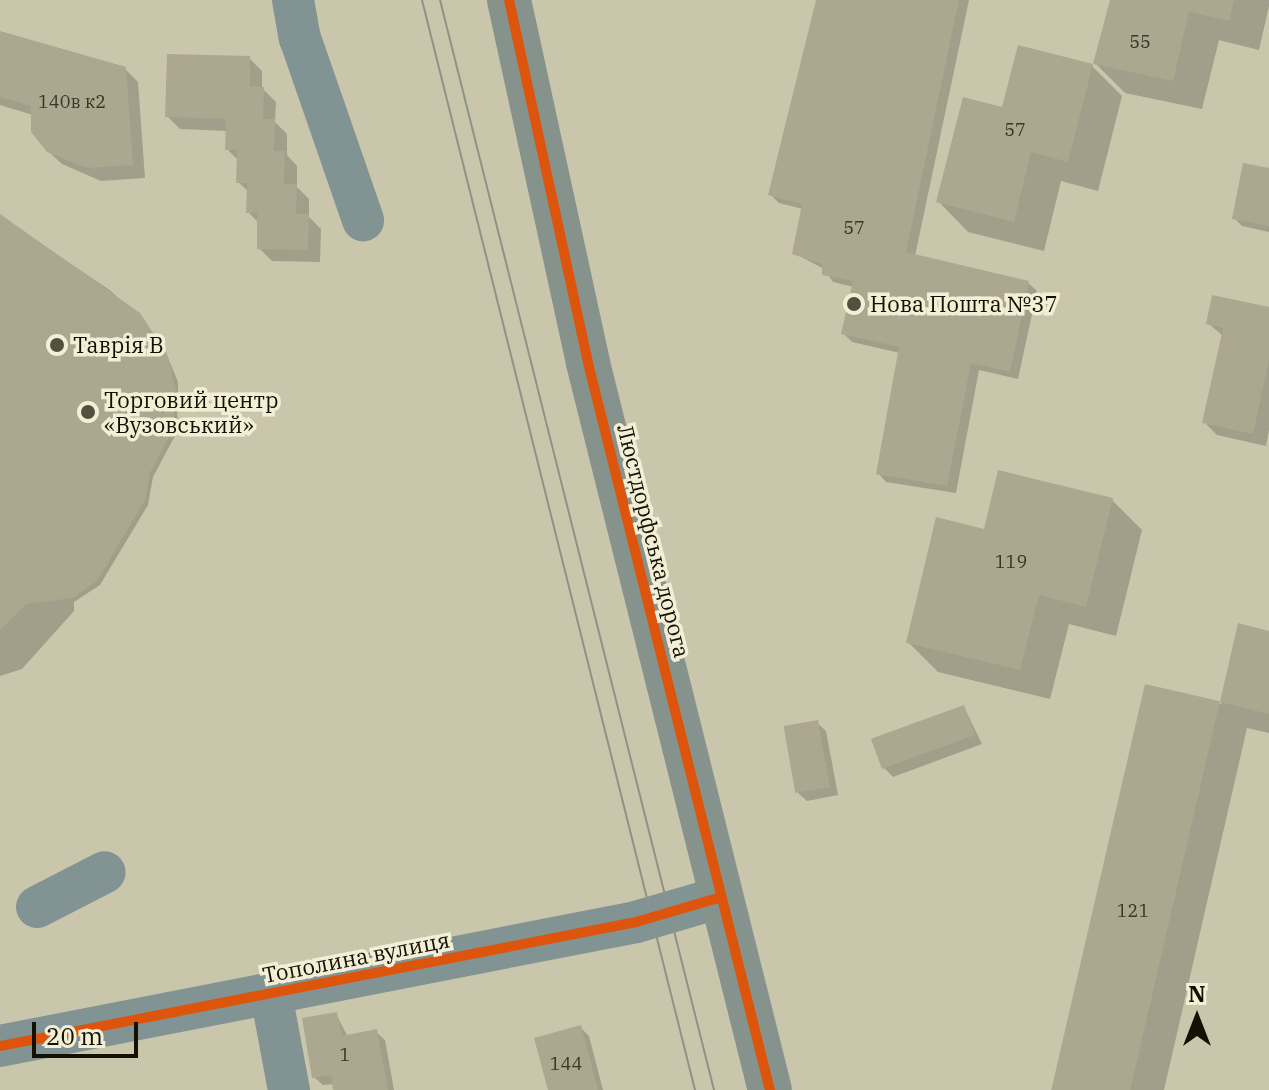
<!DOCTYPE html>
<meta charset="utf-8">
<style>
body{margin:0}
#map{position:relative;width:1269px;height:1090px;overflow:hidden;background:#cac6ac;font-family:"IBM Plex Serif",serif}
div>[style]{position:absolute}
.shadow>*{inset:0;background:#0003}
.building>*{inset:0;background:#aca78f;transform-origin:0 0}
.minor>*{height:42px;margin:-21px;padding:0 21px;transform-origin:21px;border-radius:21px;background:#829393}
.major>*{height:44px;margin:-22px;padding:0 22px;transform-origin:22px;border-radius:22px;background:#86938d}
.tram>*{height:2px;margin:-1px;padding:0 1px;transform-origin:1px;border-radius:1px;background:#8e9387}
.cycleway>*{height:10px;margin:-5px;padding:0 5px;transform-origin:5px;border-radius:5px;background:#dd550c}
.dots>*{width:22px;height:22px;translate:-50% -50%;box-sizing:border-box;border:4px solid #f3eed6;border-radius:50%}
span{translate:-50% -50%;white-space:nowrap;text-align:center;line-height:1.15;-webkit-text-stroke:7px #f3eed6;paint-order:stroke}
.number-label{font-size:18px;color:#3a3625}
.number-label span{-webkit-text-stroke-width:0}
.poi-label{font-size:22px;color:#141002}
.left{translate:0 -50%;text-align:left}
.street-label{font-size:22px;color:#141002}
.north{position:absolute;left:1157px;top:978px;width:80px;height:80px;-webkit-text-stroke:6px #f3eed6;paint-order:stroke;rotate:0deg;font-size:22px;font-weight:700;line-height:32px;text-align:center;color:#141002}
.north::after{content:'';display:block;margin:auto;width:28px;height:36px;background:#141002;clip-path:polygon(50% 0,100% 100%,50% 72%,0 100%)}
.scale{position:absolute;left:32px;top:1022px;width:106px;height:36px;box-sizing:border-box;border:4px solid #141002;border-top:0;padding-left:10px;font-size:24px;line-height:28px;white-space:nowrap;color:#141002;-webkit-text-stroke:6px #f3eed6;paint-order:stroke}
</style>
<div id="map">
<div class="shadow">
<div style="clip-path:polygon(818px 0,969px 0,915px 256px,1028px 283px,1037px 291px,1018px 379px,979px 370px,956px 493px,886px 482px,878px 473px,900px 353px,852px 342px,843px 333px,854px 287px,833px 282px,824px 269px,794px 253px,803px 209px,779px 203px,770px 194px)"></div>
<div style="clip-path:polygon(1112px 0,1269px 0,1269px 6px,1259px 50px,1219px 40px,1202px 109px,1125px 93px,1095px 63px)"></div>
<div style="clip-path:polygon(0 33px,125px 69px,138px 82px,145px 178px,101px 181px,62px 164px,48px 151px,33px 115px,0 105px)"></div>
<div style="clip-path:polygon(249px 58px,262px 71px,262px 88px,276px 102px,275px 122px,287px 134px,287px 155px,297px 166px,297px 187px,309px 199px,309px 217px,321px 229px,320px 262px,272px 261px,259px 248px,259px 223px,248px 212px,249px 192px,238px 182px,239px 161px,227px 149px,227px 131px,180px 129px,167px 116px)"></div>
<div style="clip-path:polygon(1092px 66px,1122px 96px,1098px 191px,1061px 181px,1044px 251px,968px 232px,938px 201px,1003px 110px)"></div>
<div style="clip-path:polygon(1269px 170px,1269px 232px,1242px 226px,1234px 218px)"></div>
<div style="clip-path:polygon(0 216px,111px 291px,161px 341px,178px 382px,177px 432px,153px 477px,148px 505px,100px 585px,74px 602px,74px 611px,22px 669px,0 676px)"></div>
<div style="clip-path:polygon(1269px 309px,1269px 430px,1266px 446px,1217px 435px,1204px 422px,1223px 336px,1208px 323px)"></div>
<div style="clip-path:polygon(1112px 500px,1142px 530px,1116px 636px,1069px 624px,1050px 699px,938px 672px,908px 642px,986px 531px)"></div>
<div style="clip-path:polygon(1239px 626px,1269px 633px,1269px 733px,1247px 728px,1164px 1090px,1054px 1090px,1147px 687px,1221px 704px)"></div>
<div style="clip-path:polygon(964px 707px,982px 744px,893px 777px,884px 768px,874px 740px)"></div>
<div style="clip-path:polygon(817px 723px,826px 731px,838px 795px,807px 801px,798px 793px)"></div>
<div style="clip-path:polygon(336px 1014px,348px 1037px,376px 1032px,385px 1040px,394px 1090px,335px 1090px,334px 1084px,323px 1085px,314px 1077px)"></div>
<div style="clip-path:polygon(580px 1027px,589px 1036px,603px 1090px,550px 1090px)"></div>
</div>
<div class="building">
<div style="clip-path:polygon(816px 0,959px 0,906px 252px,1029px 281px,1010px 372px,971px 363px,947px 486px,876px 474px,899px 347px,841px 334px,853px 281px,822px 275px,822px 264px,792px 254px,802px 204px,768px 195px)"></div>
<div style="clip-path:polygon(1110px 0,1234px 0,1229px 21px,1189px 12px,1173px 81px,1093px 64px,1068px 162px,1031px 152px,1014px 222px,936px 202px,963px 97px,1002px 107px,1018px 45px,1093px 64px)"></div>
<div style="clip-path:polygon(0 31px,126px 67px,133px 165px,87px 168px,47px 152px,31px 132px,31px 106px,0 97px)"></div>
<div style="clip-path:polygon(167px 54px,250px 56px,250px 86px,264px 87px,263px 119px,275px 119px,274px 151px,285px 151px,284px 184px,297px 184px,296px 214px,309px 214px,308px 250px,257px 249px,257px 213px,246px 213px,247px 183px,236px 183px,237px 150px,225px 150px,226px 119px,165px 117px)"></div>
<div style="clip-path:polygon(1243px 163px,1269px 168px,1269px 226px,1232px 219px)"></div>
<div style="clip-path:polygon(0 214px,140px 313px,167px 354px,176px 390px,174px 427px,150px 473px,145px 500px,97px 581px,73px 598px,26px 604px,0 630px)"></div>
<div style="clip-path:polygon(1212px 295px,1269px 307px,1269px 360px,1253px 434px,1202px 423px,1223px 328px,1206px 324px)"></div>
<div style="clip-path:polygon(998px 470px,1113px 498px,1086px 607px,1039px 595px,1020px 670px,906px 643px,936px 517px,984px 529px)"></div>
<div style="clip-path:polygon(1238px 623px,1269px 631px,1269px 714px,1220px 702px)"></div>
<div style="left:1145px;top:684px;width:77px;height:417px;rotate:13deg"></div>
<div style="left:964px;top:705px;width:32px;height:99px;rotate:70deg"></div>
<div style="left:818px;top:720px;width:68px;height:35px;rotate:80deg"></div>
<div style="clip-path:polygon(337px 1012px,342px 1036px,377px 1029px,388px 1090px,333px 1090px,331px 1075px,312px 1078px,302px 1018px)"></div>
<div style="clip-path:polygon(581px 1025px,598px 1090px,548px 1090px,534px 1038px)"></div>
</div>
<div class="minor">
<div style="left:293px;top:0;width:39px;rotate:80deg"></div>
<div style="left:300px;top:38px;width:193px;rotate:70.9deg"></div>
<div style="left:37px;top:907px;width:76px;rotate:-27.2deg"></div>
<div style="left:271px;top:994px;width:98px;rotate:79.4deg"></div>
<div style="left:0;top:1046px;width:648px;rotate:-11.03deg"></div>
<div style="left:636px;top:922px;width:85px;rotate:-16.3deg"></div>
</div>
<div class="major">
<div style="left:509px;top:0;width:371px;rotate:77.7deg"></div>
<div style="left:588px;top:363px;width:749px;rotate:75.95deg"></div>
</div>
<div class="tram">
<div style="left:422px;top:0;width:1124px;rotate:75.94deg"></div>
<div style="left:440px;top:0;width:1124px;rotate:75.89deg"></div>
</div>
<div class="cycleway">
<div style="left:509px;top:0;width:371px;rotate:77.7deg"></div>
<div style="left:588px;top:363px;width:749px;rotate:75.95deg"></div>
<div style="left:0;top:1046px;width:648px;rotate:-11.03deg"></div>
<div style="left:636px;top:922px;width:85px;rotate:-16.3deg"></div>
</div>
<div class="dots">
<div style="left:854px;top:304px;background:#54503d"></div>
<div style="left:57px;top:345px;background:#54503d"></div>
<div style="left:88px;top:412px;background:#54503d"></div>
</div>
<div class="number-label">
<span style="left:1140px;top:42px">55</span>
<span style="left:72px;top:102px">140в к2</span>
<span style="left:1015px;top:130px">57</span>
<span style="left:854px;top:228px">57</span>
<span style="left:1011px;top:562px">119</span>
<span style="left:1133px;top:911px">121</span>
<span style="left:345px;top:1055px">1</span>
<span style="left:566px;top:1064px">144</span>
</div>
<div class="poi-label">
<span class="left" style="left:870px;top:304px">Нова Пошта №37</span>
<span class="left" style="left:73px;top:345px">Таврія В</span>
<span class="left" style="left:104px;top:412px">Торговий центр<br>«Вузовський»</span>
</div>
<div class="street-label">
<span style="left:654px;top:541px;rotate:76deg">Люстдорфська дорога</span>
<span style="left:356px;top:957px;rotate:-11deg">Тополина вулиця</span>
</div>
<div class="north">N</div>
<div class="scale">20 m</div>
</div>
